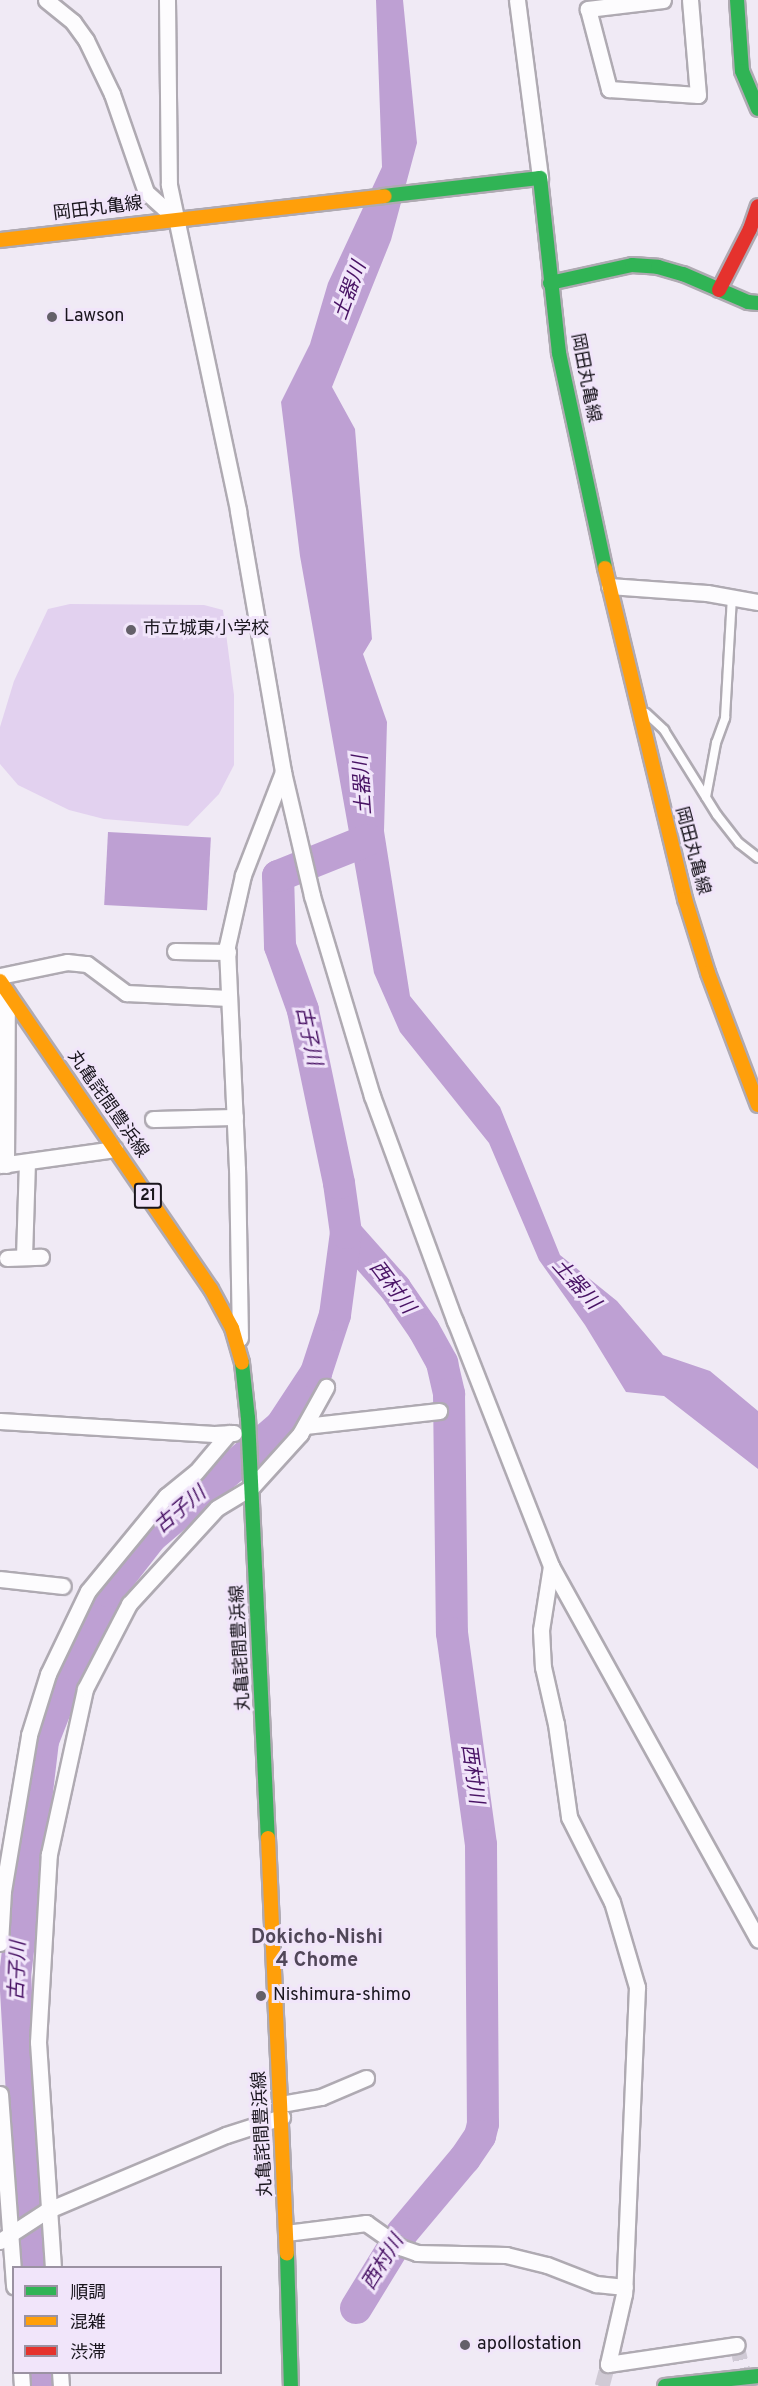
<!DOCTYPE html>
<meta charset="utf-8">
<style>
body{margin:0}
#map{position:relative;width:758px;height:2386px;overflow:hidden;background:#f0eaf5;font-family:Overpass,"Noto Sans JP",sans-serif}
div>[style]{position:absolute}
.green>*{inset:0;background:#e2d1ef}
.water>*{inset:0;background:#bea0d3;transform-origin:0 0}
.river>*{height:32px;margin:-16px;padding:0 16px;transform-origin:16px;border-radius:16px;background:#bea0d3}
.street-tunnel>*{height:15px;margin-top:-7.5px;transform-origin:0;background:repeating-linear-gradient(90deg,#d0cad5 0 15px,transparent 0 23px)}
.roads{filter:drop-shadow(2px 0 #afaab2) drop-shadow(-2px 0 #afaab2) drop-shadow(0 2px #afaab2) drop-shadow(0 -2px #afaab2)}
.lane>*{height:8px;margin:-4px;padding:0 4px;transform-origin:4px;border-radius:4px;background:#fdfcfe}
.street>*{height:15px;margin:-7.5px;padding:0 7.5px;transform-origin:7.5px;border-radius:7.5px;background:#fdfcfe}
.fast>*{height:14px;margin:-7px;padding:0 7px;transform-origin:7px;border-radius:7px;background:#30b455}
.slow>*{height:14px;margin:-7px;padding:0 7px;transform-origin:7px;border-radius:7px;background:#ff9f0a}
.jam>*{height:14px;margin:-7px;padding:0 7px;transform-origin:7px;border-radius:7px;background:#e5322d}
.dots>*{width:16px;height:16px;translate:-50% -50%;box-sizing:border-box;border:3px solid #f1e5fa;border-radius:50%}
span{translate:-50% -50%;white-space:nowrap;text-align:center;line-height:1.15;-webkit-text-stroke:6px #f1e5fa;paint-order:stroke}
.shield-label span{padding:2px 4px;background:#f1e5fa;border:2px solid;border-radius:4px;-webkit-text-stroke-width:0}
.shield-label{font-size:16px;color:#19151d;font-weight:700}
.street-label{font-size:18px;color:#19151d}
.poi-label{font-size:18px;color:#19151d}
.left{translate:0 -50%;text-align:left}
.water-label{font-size:20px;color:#481264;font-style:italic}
.neighbourhood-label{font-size:20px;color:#514759;font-weight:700}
.legend{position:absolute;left:12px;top:2266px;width:210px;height:108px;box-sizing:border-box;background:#f1e5fa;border:2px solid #9b92a2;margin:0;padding:8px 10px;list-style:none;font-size:18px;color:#19151d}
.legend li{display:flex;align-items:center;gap:12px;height:30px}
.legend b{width:30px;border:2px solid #9b92a2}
</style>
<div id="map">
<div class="green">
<div style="clip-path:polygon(70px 604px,204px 605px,223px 610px,234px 695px,234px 765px,219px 794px,188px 826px,104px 819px,69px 810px,18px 785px,0 764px,0 727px,14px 681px,48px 609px)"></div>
</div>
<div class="water">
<div style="clip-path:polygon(376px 0,403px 0,417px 143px,391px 240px,332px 387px,355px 429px,372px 639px,363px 654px,387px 722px,384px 831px,410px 996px,500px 1107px,560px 1255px,617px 1301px,663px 1355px,710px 1371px,758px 1411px,758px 1469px,664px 1396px,626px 1392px,585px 1325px,539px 1260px,489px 1143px,400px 1032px,374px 973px,300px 556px,281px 402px,310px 344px,328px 283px,382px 167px)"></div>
<div style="left:108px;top:832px;width:103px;height:73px;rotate:3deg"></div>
</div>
<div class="river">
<div style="left:346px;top:1233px;width:74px;rotate:48.3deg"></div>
<div style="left:395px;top:1288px;width:51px;rotate:55.4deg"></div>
<div style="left:424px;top:1330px;width:38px;rotate:61deg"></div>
<div style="left:442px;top:1363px;width:32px;rotate:77deg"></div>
<div style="left:449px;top:1394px;width:239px;rotate:89.3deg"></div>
<div style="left:452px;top:1633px;width:214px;rotate:82.2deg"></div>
<div style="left:481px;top:1845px;width:279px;rotate:89.6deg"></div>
<div style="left:483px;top:2124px;width:12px;rotate:104deg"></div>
<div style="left:480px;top:2136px;width:27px;rotate:124deg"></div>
<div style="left:465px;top:2158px;width:98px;rotate:130deg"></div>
<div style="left:402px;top:2233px;width:88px;rotate:121.5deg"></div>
<div style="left:32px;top:2268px;width:292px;rotate:-93.3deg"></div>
<div style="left:15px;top:1976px;width:237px;rotate:-83.2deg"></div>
<div style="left:43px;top:1741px;width:83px;rotate:-68.7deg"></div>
<div style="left:73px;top:1664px;width:81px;rotate:-63.7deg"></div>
<div style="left:109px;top:1591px;width:68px;rotate:-52.1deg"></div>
<div style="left:151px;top:1537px;width:171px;rotate:-40.5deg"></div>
<div style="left:281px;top:1426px;width:64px;rotate:-56.6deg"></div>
<div style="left:316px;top:1373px;width:61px;rotate:-71.9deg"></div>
<div style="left:335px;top:1315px;width:83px;rotate:-82.4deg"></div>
<div style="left:346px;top:1233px;width:50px;rotate:-98deg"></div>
<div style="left:339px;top:1183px;width:177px;rotate:-101.8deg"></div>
<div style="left:303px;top:1010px;width:68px;rotate:-109.8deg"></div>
<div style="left:280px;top:946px;width:70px;rotate:-91.6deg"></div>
<div style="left:278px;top:876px;width:97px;rotate:-21.8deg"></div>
<div style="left:38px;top:2372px;width:14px;rotate:90deg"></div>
</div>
<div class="street-tunnel">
<div style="left:737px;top:2345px;width:39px;rotate:77deg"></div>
<div style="left:602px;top:2386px;width:23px;rotate:-75deg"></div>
</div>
<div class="roads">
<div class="lane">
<div style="left:646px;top:713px;width:25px;rotate:43deg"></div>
<div style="left:664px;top:730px;width:100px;rotate:58.1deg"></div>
<div style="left:717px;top:815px;width:36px;rotate:52deg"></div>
<div style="left:739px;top:843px;width:24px;rotate:38deg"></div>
<div style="left:706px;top:797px;width:55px;rotate:-79.5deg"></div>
<div style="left:716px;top:743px;width:27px;rotate:-70deg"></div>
<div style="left:725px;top:718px;width:121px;rotate:-86.7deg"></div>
</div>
<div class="street">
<div style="left:46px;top:0;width:35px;rotate:39deg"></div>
<div style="left:73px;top:22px;width:22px;rotate:54deg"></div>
<div style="left:86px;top:40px;width:60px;rotate:64.3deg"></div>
<div style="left:112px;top:94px;width:104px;rotate:70.9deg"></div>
<div style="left:146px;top:192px;width:40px;rotate:42deg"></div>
<div style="left:167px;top:0;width:185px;rotate:89.4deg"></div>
<div style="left:169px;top:185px;width:333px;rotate:78deg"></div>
<div style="left:238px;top:511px;width:265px;rotate:80.2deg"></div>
<div style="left:283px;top:772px;width:127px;rotate:76.8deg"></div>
<div style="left:312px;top:896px;width:209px;rotate:73.3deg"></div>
<div style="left:372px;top:1096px;width:240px;rotate:69.8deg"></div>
<div style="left:455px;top:1321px;width:263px;rotate:68.6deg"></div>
<div style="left:551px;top:1566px;width:427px;rotate:61deg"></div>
<div style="left:517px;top:0;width:179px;rotate:82.6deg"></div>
<div style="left:663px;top:0;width:76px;rotate:173.2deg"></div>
<div style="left:588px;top:9px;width:83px;rotate:75.3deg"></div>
<div style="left:609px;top:89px;width:89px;rotate:3.9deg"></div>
<div style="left:698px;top:95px;width:95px;rotate:-94.8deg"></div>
<div style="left:609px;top:586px;width:98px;rotate:4.1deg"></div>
<div style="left:707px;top:593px;width:52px;rotate:10deg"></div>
<div style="left:175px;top:951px;width:53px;rotate:1.1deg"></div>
<div style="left:0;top:976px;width:68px;rotate:-11.8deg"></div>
<div style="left:67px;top:962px;width:20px;rotate:6deg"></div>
<div style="left:87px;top:964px;width:49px;rotate:36.6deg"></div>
<div style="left:126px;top:993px;width:103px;rotate:2.8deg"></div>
<div style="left:153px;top:1119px;width:82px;rotate:-1.4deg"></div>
<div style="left:0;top:1165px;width:116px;rotate:-7.9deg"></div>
<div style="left:6px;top:1165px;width:171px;rotate:-89.7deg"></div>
<div style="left:24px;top:1257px;width:94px;rotate:-88.2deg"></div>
<div style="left:7px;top:1258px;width:34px;rotate:-2deg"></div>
<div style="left:240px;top:1338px;width:169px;rotate:-91deg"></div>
<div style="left:237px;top:1169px;width:223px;rotate:-92.6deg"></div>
<div style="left:227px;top:946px;width:73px;rotate:-77.3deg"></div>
<div style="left:243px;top:875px;width:110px;rotate:-68.8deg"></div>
<div style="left:0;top:1421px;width:214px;rotate:3.5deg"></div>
<div style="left:214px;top:1434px;width:20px;rotate:-3deg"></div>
<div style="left:305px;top:1426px;width:135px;rotate:-6.4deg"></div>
<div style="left:551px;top:1566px;width:65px;rotate:98.9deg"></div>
<div style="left:541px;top:1630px;width:37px;rotate:87deg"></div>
<div style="left:543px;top:1667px;width:58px;rotate:77.2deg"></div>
<div style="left:556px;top:1724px;width:94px;rotate:82deg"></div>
<div style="left:569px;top:1817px;width:95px;rotate:63.2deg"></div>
<div style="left:612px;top:1902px;width:89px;rotate:73.6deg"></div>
<div style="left:637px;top:1987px;width:307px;rotate:92.4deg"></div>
<div style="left:624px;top:2294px;width:72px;rotate:102.9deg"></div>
<div style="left:608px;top:2364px;width:130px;rotate:-8.4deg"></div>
<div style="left:0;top:1579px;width:63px;rotate:6.3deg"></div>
<div style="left:0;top:1943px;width:52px;rotate:-86.7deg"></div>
<div style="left:3px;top:1891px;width:158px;rotate:-80.5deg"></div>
<div style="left:29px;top:1735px;width:64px;rotate:-72.7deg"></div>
<div style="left:48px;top:1674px;width:92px;rotate:-64.3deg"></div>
<div style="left:88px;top:1591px;width:123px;rotate:-50.6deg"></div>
<div style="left:166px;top:1496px;width:38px;rotate:-39deg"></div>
<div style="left:196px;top:1472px;width:51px;rotate:-49.8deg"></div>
<div style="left:0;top:2094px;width:193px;rotate:85.8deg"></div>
<div style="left:281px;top:2104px;width:41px;rotate:-9.9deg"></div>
<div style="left:321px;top:2097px;width:49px;rotate:-22.9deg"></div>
<div style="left:286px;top:2233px;width:81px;rotate:-7.1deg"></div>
<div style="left:366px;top:2223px;width:42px;rotate:35.2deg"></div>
<div style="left:400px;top:2247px;width:18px;rotate:19deg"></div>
<div style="left:417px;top:2253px;width:89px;rotate:1.3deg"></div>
<div style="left:506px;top:2255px;width:42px;rotate:13.7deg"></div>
<div style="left:547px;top:2265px;width:53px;rotate:21.2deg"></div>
<div style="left:596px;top:2284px;width:29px;rotate:6deg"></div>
<div style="left:0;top:2241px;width:55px;rotate:-33.1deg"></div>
<div style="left:46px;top:2211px;width:195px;rotate:-22.9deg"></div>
<div style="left:226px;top:2135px;width:59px;rotate:-17.8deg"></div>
<div style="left:53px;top:2268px;width:226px;rotate:-93.8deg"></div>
<div style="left:38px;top:2042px;width:188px;rotate:-86.7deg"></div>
<div style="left:49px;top:1854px;width:169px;rotate:-77.7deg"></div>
<div style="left:85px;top:1689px;width:96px;rotate:-62.6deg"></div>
<div style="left:129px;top:1604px;width:130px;rotate:-47.5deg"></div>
<div style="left:217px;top:1508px;width:41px;rotate:-31deg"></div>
<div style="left:252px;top:1487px;width:72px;rotate:-47.8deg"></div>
<div style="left:300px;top:1434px;width:54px;rotate:-61deg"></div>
<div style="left:21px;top:2372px;width:14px;rotate:86deg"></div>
<div style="left:60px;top:2372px;width:14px;rotate:86deg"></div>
</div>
<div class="fast">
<div style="left:737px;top:0;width:71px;rotate:86deg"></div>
<div style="left:742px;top:71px;width:41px;rotate:67.2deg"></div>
<div style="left:384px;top:196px;width:157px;rotate:-6.6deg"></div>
<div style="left:540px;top:178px;width:176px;rotate:83.8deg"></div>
<div style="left:559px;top:353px;width:220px;rotate:77.9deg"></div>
<div style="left:550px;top:283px;width:84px;rotate:-12.4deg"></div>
<div style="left:632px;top:265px;width:26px;rotate:4deg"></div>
<div style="left:658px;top:267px;width:26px;rotate:16deg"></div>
<div style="left:683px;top:274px;width:71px;rotate:23.3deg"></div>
<div style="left:748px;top:302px;width:10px;rotate:6deg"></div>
<div style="left:242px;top:1363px;width:55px;rotate:83.8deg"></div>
<div style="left:248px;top:1418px;width:420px;rotate:87.3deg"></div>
<div style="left:287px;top:2254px;width:132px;rotate:88.3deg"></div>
<div style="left:665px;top:2386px;width:94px;rotate:-6.1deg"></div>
</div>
<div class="slow">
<div style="left:0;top:240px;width:387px;rotate:-6.5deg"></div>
<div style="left:605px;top:568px;width:341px;rotate:76.4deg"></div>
<div style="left:685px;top:899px;width:77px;rotate:72.7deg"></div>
<div style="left:708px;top:973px;width:141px;rotate:69.3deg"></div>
<div style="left:0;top:981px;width:373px;rotate:55.6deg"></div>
<div style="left:211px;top:1289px;width:44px;rotate:61.7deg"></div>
<div style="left:232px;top:1328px;width:36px;rotate:74deg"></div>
<div style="left:268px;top:1838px;width:416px;rotate:87.4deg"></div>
</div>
<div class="jam">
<div style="left:719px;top:290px;width:68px;rotate:-63.1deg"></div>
<div style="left:750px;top:229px;width:24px;rotate:-71deg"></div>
</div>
</div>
<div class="dots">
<div style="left:52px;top:317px;background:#646069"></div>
<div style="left:131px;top:630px;background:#646069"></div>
<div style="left:261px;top:1996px;background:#646069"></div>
<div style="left:465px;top:2345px;background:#646069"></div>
</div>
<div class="shield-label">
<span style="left:148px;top:1196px">21</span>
</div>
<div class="street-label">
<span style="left:98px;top:210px;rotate:-7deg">岡田丸亀線</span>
<span style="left:584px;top:378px;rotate:79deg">岡田丸亀線</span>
<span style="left:691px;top:851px;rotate:75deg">岡田丸亀線</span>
<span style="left:107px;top:1105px;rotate:55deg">丸亀詫間豊浜線</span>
<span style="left:242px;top:1648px;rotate:-93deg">丸亀詫間豊浜線</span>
<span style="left:264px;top:2134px;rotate:-93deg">丸亀詫間豊浜線</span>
</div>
<div class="poi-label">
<span class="left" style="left:64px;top:317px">Lawson</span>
<span class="left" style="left:143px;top:630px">市立城東小学校</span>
<span class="left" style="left:273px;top:1996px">Nishimura-shimo</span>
<span class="left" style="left:477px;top:2345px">apollostation</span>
</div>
<div class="water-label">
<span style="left:351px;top:291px;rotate:-70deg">土器川</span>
<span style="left:364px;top:785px;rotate:-94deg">土器川</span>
<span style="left:307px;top:1036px;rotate:78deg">古子川</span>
<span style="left:575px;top:1285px;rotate:48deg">土器川</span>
<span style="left:391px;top:1288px;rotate:53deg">西村川</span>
<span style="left:181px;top:1511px;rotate:-40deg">古子川</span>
<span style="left:471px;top:1774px;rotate:82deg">西村川</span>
<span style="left:19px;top:1971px;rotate:-88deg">古子川</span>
<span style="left:384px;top:2263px;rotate:-58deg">西村川</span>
</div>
<div class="neighbourhood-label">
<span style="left:317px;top:1950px">Dokicho-Nishi<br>4 Chome</span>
</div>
<ul class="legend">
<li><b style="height:8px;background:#30b455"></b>順調</li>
<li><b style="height:8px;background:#ff9f0a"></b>混雑</li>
<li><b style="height:8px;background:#e5322d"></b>渋滞</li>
</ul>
</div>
